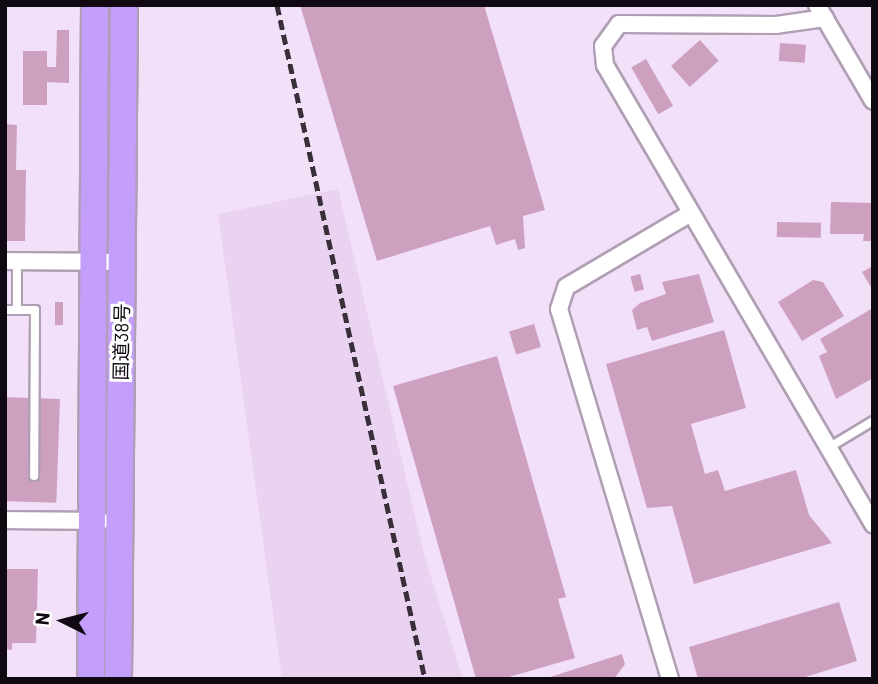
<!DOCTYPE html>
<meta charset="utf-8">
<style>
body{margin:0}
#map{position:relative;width:878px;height:684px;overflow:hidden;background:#f2e0f8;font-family:Barlow,"Noto Sans JP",sans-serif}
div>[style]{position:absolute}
.built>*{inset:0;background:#ead3f1}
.building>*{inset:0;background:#cea0c0;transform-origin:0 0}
.roads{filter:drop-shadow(2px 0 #b09eb4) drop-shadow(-2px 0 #b09eb4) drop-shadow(0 2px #b09eb4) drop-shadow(0 -2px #b09eb4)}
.service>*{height:8px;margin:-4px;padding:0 4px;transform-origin:4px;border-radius:4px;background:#fff}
.minor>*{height:16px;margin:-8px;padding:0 8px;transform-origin:8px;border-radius:8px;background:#fff}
.trunk>*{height:26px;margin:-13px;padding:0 13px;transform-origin:13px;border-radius:13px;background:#c39efa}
.rail>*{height:5px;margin-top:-2.5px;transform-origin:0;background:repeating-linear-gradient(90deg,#382f39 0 10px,transparent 0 15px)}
span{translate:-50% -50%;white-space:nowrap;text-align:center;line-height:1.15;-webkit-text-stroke:6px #fff;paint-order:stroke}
.street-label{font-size:19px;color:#100911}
.frame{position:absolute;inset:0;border:7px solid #100911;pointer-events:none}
.north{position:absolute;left:28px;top:586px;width:70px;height:70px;-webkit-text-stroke:5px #fff;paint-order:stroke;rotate:276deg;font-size:19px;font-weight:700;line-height:28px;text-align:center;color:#100911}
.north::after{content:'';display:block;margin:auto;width:24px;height:32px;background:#100911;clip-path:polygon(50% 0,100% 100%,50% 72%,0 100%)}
</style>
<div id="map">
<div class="built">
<div style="clip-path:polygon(338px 189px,424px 554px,463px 679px,282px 679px,218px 214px)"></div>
</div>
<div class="building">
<div style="clip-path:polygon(300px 5px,484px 5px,545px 210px,523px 216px,525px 248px,518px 250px,515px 239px,496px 245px,490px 226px,377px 261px)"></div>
<div style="clip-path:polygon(57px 30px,69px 30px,69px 83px,47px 82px,47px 105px,23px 105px,23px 51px,47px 51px,47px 67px,56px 67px)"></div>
<div style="left:700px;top:40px;width:28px;height:39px;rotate:48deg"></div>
<div style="left:780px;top:43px;width:26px;height:18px;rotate:4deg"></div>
<div style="left:646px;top:59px;width:54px;height:17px;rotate:60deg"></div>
<div style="clip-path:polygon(5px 124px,17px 125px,16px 170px,26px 170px,25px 241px,5px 241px)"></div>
<div style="clip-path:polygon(831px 202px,873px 203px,873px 241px,863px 241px,864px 234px,830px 234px)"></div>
<div style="left:777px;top:222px;width:44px;height:15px;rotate:1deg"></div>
<div style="clip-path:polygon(873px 266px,873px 291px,862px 272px)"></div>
<div style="left:640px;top:274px;width:16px;height:10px;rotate:75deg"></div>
<div style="clip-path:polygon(699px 274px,714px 322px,652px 341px,647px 327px,637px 330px,632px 310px,640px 303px,666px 294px,662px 282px)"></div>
<div style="clip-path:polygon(813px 280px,823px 282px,844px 316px,802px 341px,778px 302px)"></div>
<div style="left:55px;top:302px;width:8px;height:23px"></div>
<div style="clip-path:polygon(873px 308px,873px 378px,836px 399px,819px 356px,827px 352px,820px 339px)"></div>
<div style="left:534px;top:324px;width:24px;height:26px;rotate:73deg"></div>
<div style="clip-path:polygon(724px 330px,746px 408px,691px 424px,705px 474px,718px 470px,725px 491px,796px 470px,809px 515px,832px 543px,694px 584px,672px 506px,647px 508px,606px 364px)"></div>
<div style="clip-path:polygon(497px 356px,566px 597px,558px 599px,575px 658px,502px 679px,476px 679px,393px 386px)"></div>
<div style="left:5px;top:397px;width:55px;height:104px;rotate:2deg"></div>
<div style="clip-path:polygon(5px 569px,38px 569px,36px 643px,12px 643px,12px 650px,5px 649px)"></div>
<div style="clip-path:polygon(839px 602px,857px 661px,799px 679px,698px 679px,689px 647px)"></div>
<div style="clip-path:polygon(622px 654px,625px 664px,614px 679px,544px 679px)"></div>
</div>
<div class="roads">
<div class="service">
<div style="left:17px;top:261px;width:49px;rotate:90deg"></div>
<div style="left:17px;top:310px;width:18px"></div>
<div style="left:35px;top:310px;width:166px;rotate:90.3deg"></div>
<div style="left:5px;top:310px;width:12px"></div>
<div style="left:828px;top:448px;width:52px;rotate:-31deg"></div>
</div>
<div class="minor">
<div style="left:817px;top:5px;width:111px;rotate:59.7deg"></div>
<div style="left:825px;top:18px;width:49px;rotate:171.9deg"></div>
<div style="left:776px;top:25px;width:157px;rotate:-179.6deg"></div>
<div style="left:619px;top:24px;width:27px;rotate:126deg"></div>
<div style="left:603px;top:46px;width:19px;rotate:84deg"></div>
<div style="left:605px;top:65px;width:532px;rotate:59.72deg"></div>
<div style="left:5px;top:261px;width:117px;rotate:0.5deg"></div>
<div style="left:5px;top:520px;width:96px;rotate:0.6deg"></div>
<div style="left:670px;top:679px;width:386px;rotate:-106.7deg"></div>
<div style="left:559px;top:309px;width:23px;rotate:-72deg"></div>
<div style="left:566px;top:287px;width:145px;rotate:-30.6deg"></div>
</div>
<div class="trunk">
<div style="left:91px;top:679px;width:674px;rotate:-89.66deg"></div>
<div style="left:118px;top:679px;width:674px;rotate:-89.49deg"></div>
</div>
</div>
<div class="rail">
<div style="left:277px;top:5px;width:690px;rotate:77.62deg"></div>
</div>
<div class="street-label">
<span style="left:121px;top:342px;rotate:-89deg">国道38号</span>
</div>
<div class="frame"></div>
<div class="north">N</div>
</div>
